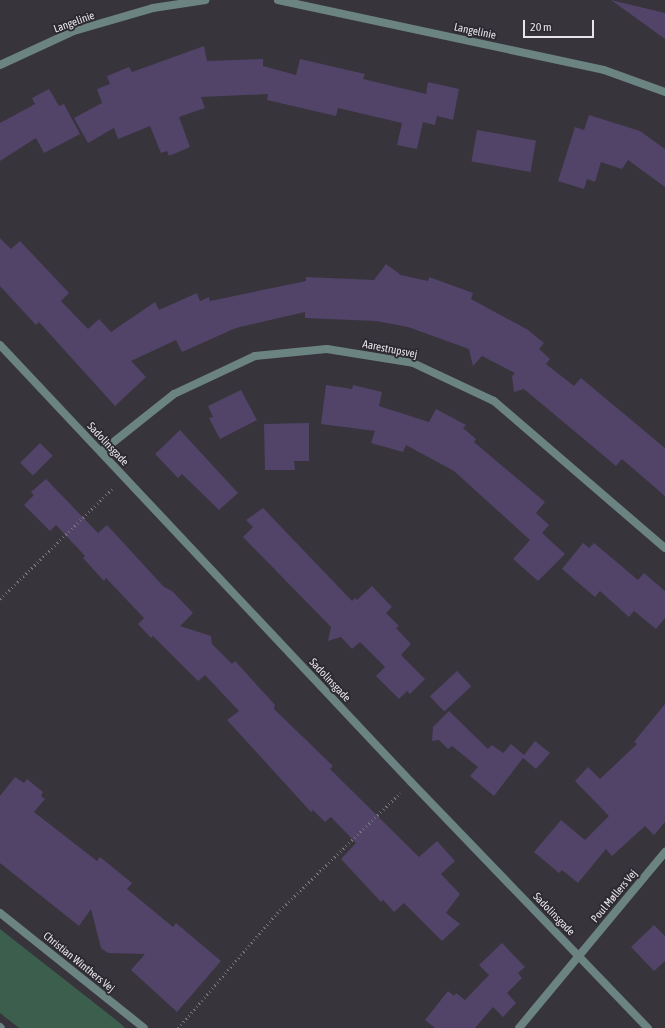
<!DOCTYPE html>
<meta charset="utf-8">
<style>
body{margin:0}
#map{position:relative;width:665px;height:1028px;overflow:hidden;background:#37343c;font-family:"Asap Condensed",sans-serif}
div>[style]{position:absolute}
.green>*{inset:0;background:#3c5e4d}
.building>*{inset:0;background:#524368;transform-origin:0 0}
.path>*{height:2.5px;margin-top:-1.25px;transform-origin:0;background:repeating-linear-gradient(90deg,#76737a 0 1px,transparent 0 4px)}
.street>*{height:8px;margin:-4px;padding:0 4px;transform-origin:4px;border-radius:4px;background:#6b8481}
span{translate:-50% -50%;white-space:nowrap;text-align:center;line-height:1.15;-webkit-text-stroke:4px #2d2a32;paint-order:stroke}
.street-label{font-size:11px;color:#e7e5ea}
.scale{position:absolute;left:523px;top:20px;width:71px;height:18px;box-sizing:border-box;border:2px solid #e7e5ea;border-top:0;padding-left:5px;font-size:12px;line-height:14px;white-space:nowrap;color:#e7e5ea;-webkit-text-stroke:3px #2d2a32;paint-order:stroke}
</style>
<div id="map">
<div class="green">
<div style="clip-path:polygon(0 929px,120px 1023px,125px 1028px,19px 1028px,0 1013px)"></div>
</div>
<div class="building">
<div style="clip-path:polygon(611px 0,665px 13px,665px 39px)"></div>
<div style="clip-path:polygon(204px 46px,207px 61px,263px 59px,263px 66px,296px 75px,300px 59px,365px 74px,363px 79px,426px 94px,428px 82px,459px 89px,453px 120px,437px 116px,435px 125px,423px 122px,417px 149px,397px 145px,402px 123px,338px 108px,336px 116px,267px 100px,268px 94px,201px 97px,205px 108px,179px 117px,190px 147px,169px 156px,167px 151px,161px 153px,150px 126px,118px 139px,114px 128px,88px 143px,74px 118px,102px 103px,97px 89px,110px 84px,107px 76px,129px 67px,132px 72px)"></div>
<div style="clip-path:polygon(49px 89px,59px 106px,64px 104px,80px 134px,44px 153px,36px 138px,0 161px,0 123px,35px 104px,32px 98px)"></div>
<div style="clip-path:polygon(589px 115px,640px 131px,665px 149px,665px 187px,628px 160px,622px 169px,601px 162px,595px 182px,587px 179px,584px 189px,558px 181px,575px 127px,584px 130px)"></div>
<div style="left:477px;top:130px;width:60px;height:32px;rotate:10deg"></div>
<div style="clip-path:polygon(0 238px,11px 249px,20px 241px,69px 293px,61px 301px,88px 329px,99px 319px,111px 332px,155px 302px,159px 310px,197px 293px,200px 301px,209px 297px,210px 301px,306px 281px,306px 277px,374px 280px,386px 264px,401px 275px,428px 281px,429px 277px,473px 293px,471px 299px,528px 330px,544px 343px,539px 349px,550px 359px,546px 364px,574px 386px,581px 378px,665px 448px,665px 496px,622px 459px,616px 466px,524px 389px,514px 392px,512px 376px,515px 373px,482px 356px,473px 366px,469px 349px,408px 327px,376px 321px,305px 318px,305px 312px,236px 328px,182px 352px,176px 340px,131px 361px,146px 377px,115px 406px,39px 322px,36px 325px,0 286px)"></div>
<div style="clip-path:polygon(326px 385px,352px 389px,353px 385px,382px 392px,379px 406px,429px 422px,436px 409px,466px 425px,463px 428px,476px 439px,474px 442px,545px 502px,536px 513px,549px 525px,542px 533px,565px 554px,538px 581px,513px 559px,530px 540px,454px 471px,406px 445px,403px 452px,371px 443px,375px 431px,321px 424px)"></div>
<div style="clip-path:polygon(241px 390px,257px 420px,220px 439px,209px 418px,213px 417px,208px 406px)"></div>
<div style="clip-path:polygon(309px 423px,309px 461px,294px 461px,295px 470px,265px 470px,264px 424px)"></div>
<div style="clip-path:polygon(180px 430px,238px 493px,219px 510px,182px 474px,178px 478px,155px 454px)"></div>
<div style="left:40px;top:443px;width:18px;height:28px;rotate:45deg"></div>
<div style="clip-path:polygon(46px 479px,98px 533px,107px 525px,164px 587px,172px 591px,193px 613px,180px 626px,211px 636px,212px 644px,232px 664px,235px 661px,275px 705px,274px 709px,333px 766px,330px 769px,419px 857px,437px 841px,455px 861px,441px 874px,460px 894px,446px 913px,460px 924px,442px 941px,404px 903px,394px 912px,383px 900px,381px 902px,341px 859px,356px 843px,331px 817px,325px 822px,313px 810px,311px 812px,227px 720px,239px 711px,205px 675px,198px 681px,153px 636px,151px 638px,138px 624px,144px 618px,106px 578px,104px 581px,83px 558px,85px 556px,56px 525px,50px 531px,24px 505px,34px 495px,31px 492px)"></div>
<div style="clip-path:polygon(263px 508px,352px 601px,355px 598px,357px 600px,372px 586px,392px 607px,386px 613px,399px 626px,396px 628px,411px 644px,401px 655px,425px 679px,410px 694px,407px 691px,399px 699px,376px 676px,385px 667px,360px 642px,352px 649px,341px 637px,328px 641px,331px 627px,243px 537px,253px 527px,246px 520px)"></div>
<div style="clip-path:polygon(583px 543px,589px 548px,594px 543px,638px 580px,644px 573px,665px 591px,665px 618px,656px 629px,634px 611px,629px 617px,600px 591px,595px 597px,562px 569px)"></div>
<div style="left:457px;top:671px;width:21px;height:37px;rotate:47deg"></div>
<div style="clip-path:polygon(665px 704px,665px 822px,654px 835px,645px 826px,612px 856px,606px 849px,578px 883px,562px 870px,559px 873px,534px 852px,561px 820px,585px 840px,609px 816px,575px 781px,588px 767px,600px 779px,637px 744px,634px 742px)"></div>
<div style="clip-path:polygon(449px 711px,488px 749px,492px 745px,503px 753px,511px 744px,524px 755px,535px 741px,550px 753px,536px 769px,523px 758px,494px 796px,470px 776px,478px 767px,452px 746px,448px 749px,439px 740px,432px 741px,433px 727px)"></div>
<div style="clip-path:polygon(15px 777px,24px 783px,27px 779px,43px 792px,41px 796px,45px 799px,34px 812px,97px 861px,100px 857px,132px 883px,127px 889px,173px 927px,176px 923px,221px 961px,177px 1012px,131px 970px,145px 954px,108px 953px,101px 948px,91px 909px,79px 926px,0 863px,0 796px)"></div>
<div style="clip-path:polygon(654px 925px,665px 936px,665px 961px,654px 971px,631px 947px)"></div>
<div style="clip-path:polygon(502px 943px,525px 967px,518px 973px,522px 978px,507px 993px,516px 1003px,503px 1017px,493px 1007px,475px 1028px,435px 1028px,425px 1020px,448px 991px,454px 996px,456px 993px,465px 1000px,489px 975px,479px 965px)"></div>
</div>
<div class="path">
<div style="left:0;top:599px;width:158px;rotate:-44.5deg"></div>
<div style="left:178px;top:1028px;width:152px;rotate:-49.3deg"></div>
<div style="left:277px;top:913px;width:172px;rotate:-44.3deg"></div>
</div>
<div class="street">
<div style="left:278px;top:0;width:333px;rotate:12.1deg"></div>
<div style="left:604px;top:70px;width:65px;rotate:19.8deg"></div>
<div style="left:0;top:65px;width:81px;rotate:-24.7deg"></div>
<div style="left:74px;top:31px;width:82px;rotate:-16.2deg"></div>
<div style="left:153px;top:8px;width:53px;rotate:-8.7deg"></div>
<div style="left:0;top:345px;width:600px;rotate:46.76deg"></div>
<div style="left:411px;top:782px;width:342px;rotate:46.1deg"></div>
<div style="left:101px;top:452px;width:93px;rotate:-38.5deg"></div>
<div style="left:174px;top:394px;width:89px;rotate:-25.1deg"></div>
<div style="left:255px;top:356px;width:72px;rotate:-5.6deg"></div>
<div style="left:327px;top:349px;width:87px;rotate:9.2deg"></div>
<div style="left:413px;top:363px;width:89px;rotate:25.1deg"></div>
<div style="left:494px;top:401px;width:225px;rotate:40.7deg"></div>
<div style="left:0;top:913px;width:184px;rotate:38.6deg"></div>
<div style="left:0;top:1027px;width:1px;rotate:45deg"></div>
<div style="left:519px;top:1028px;width:229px;rotate:-50.3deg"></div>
</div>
<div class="street-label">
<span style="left:74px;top:22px;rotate:-20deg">Langelinie</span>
<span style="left:475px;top:31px;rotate:12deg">Langelinie</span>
<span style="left:390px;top:349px;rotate:11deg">Aarestrupsvej</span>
<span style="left:108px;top:444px;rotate:47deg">Sadolinsgade</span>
<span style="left:330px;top:680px;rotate:47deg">Sadolinsgade</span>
<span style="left:614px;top:896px;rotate:-50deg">Poul Møllers Vej</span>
<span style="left:554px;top:914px;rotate:46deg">Sadolinsgade</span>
<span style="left:79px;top:962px;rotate:39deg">Christian Winthers Vej</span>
</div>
<div class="scale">20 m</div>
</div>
